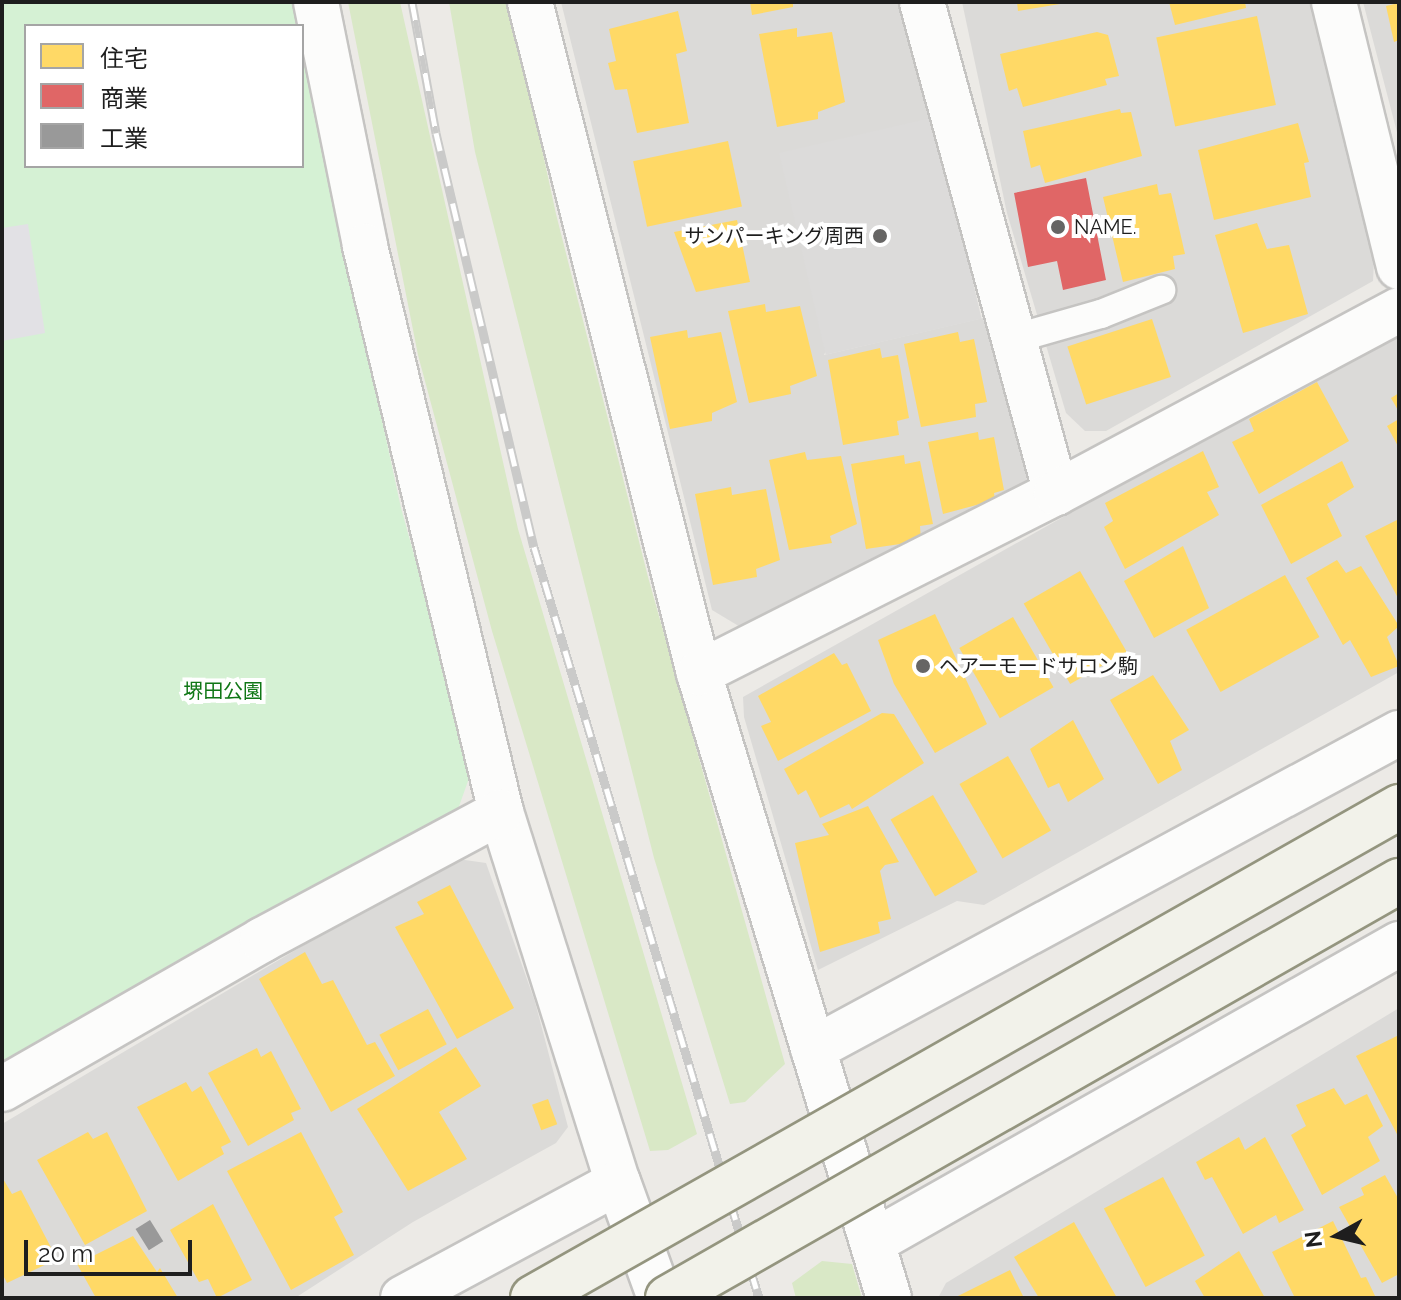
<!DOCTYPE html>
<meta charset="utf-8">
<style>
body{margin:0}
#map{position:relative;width:1401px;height:1300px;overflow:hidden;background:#eceae6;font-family:Raleway,"Noto Sans JP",sans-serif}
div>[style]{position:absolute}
.residential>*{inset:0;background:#dbdad8}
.grass>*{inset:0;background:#d9e8c6}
.park>*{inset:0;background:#d5f1d4}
.parking>*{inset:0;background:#dcdbda;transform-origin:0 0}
.plaza>*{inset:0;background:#e2e1e5}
.homes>*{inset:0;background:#ffd966;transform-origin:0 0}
.shops>*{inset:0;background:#e06666}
.industry>*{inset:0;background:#999;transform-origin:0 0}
.roads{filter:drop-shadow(2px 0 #c5c4c2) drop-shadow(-2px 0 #c5c4c2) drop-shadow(0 2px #c5c4c2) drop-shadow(0 -2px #c5c4c2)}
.lane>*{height:28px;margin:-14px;padding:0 14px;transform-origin:14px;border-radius:14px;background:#fcfcfb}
.street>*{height:44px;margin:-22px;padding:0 22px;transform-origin:22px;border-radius:22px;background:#fcfcfb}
.rail>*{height:9px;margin-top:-4.5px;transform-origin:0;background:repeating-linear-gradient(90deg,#fff 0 18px,#cacac9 0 36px);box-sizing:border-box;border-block:2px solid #cacac9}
.bridges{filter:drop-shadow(2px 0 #94957f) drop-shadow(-2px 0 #94957f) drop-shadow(0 2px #94957f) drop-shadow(0 -2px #94957f)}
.secondary-bridge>*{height:44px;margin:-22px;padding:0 22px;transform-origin:22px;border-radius:22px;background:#f2f2ea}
.dots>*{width:22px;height:22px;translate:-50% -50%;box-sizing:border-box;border:4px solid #fff;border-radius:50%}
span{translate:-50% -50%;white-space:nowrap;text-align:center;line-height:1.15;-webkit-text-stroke:8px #fff;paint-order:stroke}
.poi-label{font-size:20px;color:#1e1e1e}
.left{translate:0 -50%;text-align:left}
.right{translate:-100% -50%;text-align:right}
.park-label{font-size:20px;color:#107716}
.frame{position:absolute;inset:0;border:4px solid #1e1e1e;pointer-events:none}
.legend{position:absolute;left:24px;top:24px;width:280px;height:144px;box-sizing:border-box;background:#fff;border:2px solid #a5a5a5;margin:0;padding:10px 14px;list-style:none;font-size:24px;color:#1e1e1e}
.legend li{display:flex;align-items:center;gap:16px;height:40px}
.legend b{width:40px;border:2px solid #a5a5a5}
.north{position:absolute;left:1297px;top:1196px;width:80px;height:80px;-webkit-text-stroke:6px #fff;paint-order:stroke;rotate:262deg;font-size:22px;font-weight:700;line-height:32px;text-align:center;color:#1e1e1e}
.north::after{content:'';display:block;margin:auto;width:28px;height:36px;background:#1e1e1e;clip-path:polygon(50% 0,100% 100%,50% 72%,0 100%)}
.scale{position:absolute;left:24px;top:1240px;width:168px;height:36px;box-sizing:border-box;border:4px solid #1e1e1e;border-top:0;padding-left:10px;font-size:24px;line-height:28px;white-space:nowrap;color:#1e1e1e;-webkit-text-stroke:6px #fff;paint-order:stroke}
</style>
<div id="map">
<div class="residential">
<div style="clip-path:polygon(561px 2px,906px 2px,935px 117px,824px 355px,983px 318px,1026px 462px,1027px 485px,742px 628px,712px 610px)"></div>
<div style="clip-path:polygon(962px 2px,1310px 2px,1374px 260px,1373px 281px,1106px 431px,1085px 431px,1066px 413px,1007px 213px)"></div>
<div style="clip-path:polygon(1363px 2px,1399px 2px,1399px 141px,1399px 140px)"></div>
<div style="clip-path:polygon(1399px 328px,1399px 672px,984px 905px,957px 901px,818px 970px,744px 717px,743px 697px)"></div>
<div style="clip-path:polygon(451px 858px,486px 863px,535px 1002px,568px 1127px,556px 1143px,413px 1222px,295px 1298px,2px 1298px,2px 1124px)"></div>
<div style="clip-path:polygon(1399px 1008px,1399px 1298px,938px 1298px,946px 1283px)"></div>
</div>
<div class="grass">
<div style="clip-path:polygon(348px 2px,400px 2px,518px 529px,697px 1134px,668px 1150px,650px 1151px,492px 631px,418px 355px)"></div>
<div style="clip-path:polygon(449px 2px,510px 2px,556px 214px,648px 577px,785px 1064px,745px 1102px,730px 1104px,654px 858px,475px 152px)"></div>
<div style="clip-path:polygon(822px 1261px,852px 1264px,862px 1298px,796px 1298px,792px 1283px)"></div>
</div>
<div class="park">
<div style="clip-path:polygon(2px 2px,292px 2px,297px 26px,26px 26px,26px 166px,302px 166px,302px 50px,401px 508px,473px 767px,457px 812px,2px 1067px)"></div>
</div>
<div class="parking">
<div style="left:935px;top:117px;width:207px;height:160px;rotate:77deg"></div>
</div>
<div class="plaza">
<div style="clip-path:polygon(28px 224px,45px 333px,2px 341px,2px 228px)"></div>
</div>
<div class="homes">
<div style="clip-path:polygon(750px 2px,793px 2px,793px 7px,752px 15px)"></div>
<div style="clip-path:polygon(1017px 2px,1059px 2px,1060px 4px,1018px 11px)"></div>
<div style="clip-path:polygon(1169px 2px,1245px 2px,1246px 8px,1175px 25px)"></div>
<div style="clip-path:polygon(1399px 3px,1399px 40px,1394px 42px,1386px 6px)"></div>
<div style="clip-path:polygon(678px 11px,687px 51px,676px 54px,689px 123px,637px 133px,627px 89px,615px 90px,608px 63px,616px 61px,609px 29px)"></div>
<div style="left:1257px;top:16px;width:91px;height:103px;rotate:78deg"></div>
<div style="clip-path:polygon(797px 28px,797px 37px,832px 32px,845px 102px,818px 112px,818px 119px,777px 127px,759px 34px)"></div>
<div style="clip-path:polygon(1097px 32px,1108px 35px,1119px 76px,1105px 79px,1107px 85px,1023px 107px,1017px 88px,1009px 91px,1000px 54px)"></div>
<div style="clip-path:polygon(1120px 109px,1121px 113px,1131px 112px,1142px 156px,1045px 183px,1040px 165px,1031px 168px,1023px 131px)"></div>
<div style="clip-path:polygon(1298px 123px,1309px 162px,1304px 163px,1311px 197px,1214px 220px,1198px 150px)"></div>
<div style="left:728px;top:141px;width:67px;height:97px;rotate:78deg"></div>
<div style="clip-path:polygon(1157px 184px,1159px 195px,1171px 193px,1185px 254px,1173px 256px,1175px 269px,1123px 282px,1103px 197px)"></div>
<div style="clip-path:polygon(737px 220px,750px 282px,696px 292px,674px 232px)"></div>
<div style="clip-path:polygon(1257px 223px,1267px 249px,1289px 245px,1308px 314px,1243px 333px,1215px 235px)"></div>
<div style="clip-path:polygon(765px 304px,766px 312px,800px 306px,817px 376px,790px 386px,791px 394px,749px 403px,728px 311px)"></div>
<div style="left:1152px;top:319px;width:61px;height:89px;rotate:72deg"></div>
<div style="clip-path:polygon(687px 330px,688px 338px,721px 332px,737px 402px,712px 413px,712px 421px,670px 429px,650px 337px)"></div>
<div style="clip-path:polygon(958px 332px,960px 342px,974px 339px,987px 402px,975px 404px,976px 417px,921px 427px,904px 344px)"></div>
<div style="clip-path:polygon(880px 348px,882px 358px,898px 355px,909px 418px,897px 421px,899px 435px,843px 445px,828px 360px)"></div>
<div style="clip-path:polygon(1317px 382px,1349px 441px,1259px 494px,1232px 442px,1254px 431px,1249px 419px)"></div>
<div style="clip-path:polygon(1399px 393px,1399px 412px,1391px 398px)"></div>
<div style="clip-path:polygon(1399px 419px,1399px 448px,1387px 426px)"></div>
<div style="clip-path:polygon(978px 432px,979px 440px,994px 437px,1004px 490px,994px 493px,995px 500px,943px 514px,928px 442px)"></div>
<div style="clip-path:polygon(1203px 451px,1219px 487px,1207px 492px,1219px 515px,1125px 569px,1104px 527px,1113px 521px,1105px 503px)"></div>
<div style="clip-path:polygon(805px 452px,807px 460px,841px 456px,857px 524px,830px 536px,832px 543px,789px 550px,769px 460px)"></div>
<div style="clip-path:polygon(904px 455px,905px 464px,920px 461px,933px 524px,920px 526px,921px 541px,866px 549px,851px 464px)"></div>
<div style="clip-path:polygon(1342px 461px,1354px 487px,1327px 504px,1342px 536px,1291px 564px,1261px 505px)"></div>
<div style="clip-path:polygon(731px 487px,732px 495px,766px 489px,780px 560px,756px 569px,757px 577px,713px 585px,695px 494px)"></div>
<div style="clip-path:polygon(1399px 519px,1399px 600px,1365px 536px)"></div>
<div style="clip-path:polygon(1183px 546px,1209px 608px,1154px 638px,1124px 581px)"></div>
<div style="clip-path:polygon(1337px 560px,1346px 573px,1361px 566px,1399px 626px,1387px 637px,1399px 666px,1371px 677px,1350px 640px,1343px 645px,1306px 578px)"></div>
<div style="left:1080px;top:571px;width:93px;height:65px;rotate:60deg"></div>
<div style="left:1285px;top:575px;width:71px;height:113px;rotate:61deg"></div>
<div style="clip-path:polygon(935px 614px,987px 724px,935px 753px,894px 684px,878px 640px)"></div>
<div style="left:1013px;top:617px;width:81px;height:62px;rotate:60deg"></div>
<div style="clip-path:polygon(834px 653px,842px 665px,847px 663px,871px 711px,778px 761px,761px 726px,771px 722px,758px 696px)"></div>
<div style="clip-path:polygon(1153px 675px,1189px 730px,1170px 741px,1182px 770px,1158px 784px,1110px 700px)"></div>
<div style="clip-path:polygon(882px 713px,894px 714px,924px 763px,852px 809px,849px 804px,820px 818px,806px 790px,798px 795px,784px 769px)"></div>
<div style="clip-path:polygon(1073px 720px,1104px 779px,1068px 802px,1059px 783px,1048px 788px,1030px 749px)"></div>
<div style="left:1008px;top:756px;width:86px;height:56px;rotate:60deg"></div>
<div style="left:933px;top:795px;width:89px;height:49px;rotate:60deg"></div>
<div style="clip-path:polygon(868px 806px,899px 862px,885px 865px,880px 871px,891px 919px,878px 922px,880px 933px,820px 952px,795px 843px,829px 835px,822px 824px)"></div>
<div style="clip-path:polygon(450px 885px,514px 1008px,457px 1039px,395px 927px,424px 914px,417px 902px)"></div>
<div style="clip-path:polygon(305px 952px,322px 984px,333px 980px,367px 1045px,375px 1042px,395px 1076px,331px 1112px,259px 979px)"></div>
<div style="left:428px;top:1009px;width:40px;height:55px;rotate:62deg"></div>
<div style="clip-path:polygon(1399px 1035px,1399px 1138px,1356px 1056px)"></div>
<div style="clip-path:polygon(456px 1047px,481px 1086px,439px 1112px,467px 1159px,408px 1191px,357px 1109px)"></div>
<div style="clip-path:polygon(257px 1048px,261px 1057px,271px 1051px,301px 1109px,291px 1113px,294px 1120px,248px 1146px,208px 1073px)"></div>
<div style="clip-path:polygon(186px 1082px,192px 1092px,201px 1086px,231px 1142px,221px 1147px,224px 1154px,178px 1181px,137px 1107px)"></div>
<div style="clip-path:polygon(1334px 1088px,1345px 1105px,1367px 1094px,1383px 1126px,1368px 1137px,1380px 1161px,1322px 1195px,1291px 1135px,1306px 1126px,1296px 1105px)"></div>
<div style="left:548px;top:1099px;width:27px;height:17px;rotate:70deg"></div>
<div style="clip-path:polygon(88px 1132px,93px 1139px,107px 1132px,147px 1211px,85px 1245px,37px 1160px)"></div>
<div style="clip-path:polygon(301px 1132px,343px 1212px,334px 1217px,354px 1255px,291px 1290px,227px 1171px)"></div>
<div style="clip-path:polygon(1239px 1137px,1245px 1150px,1265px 1137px,1304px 1210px,1279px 1223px,1276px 1215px,1243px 1234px,1212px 1177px,1205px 1180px,1196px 1162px)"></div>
<div style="clip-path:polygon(1385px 1175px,1399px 1200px,1399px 1274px,1382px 1283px,1339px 1207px,1364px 1195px,1361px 1188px)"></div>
<div style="clip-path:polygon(2px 1177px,12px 1194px,21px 1190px,57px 1259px,7px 1283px,2px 1273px)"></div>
<div style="left:1163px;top:1177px;width:89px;height:67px;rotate:62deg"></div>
<div style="clip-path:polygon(213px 1204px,252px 1280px,217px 1298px,208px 1279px,199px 1282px,170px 1230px)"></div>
<div style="clip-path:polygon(1333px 1221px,1361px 1278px,1366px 1277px,1376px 1298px,1295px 1298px,1272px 1252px)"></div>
<div style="clip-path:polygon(1074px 1222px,1117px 1298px,1039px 1298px,1014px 1257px)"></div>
<div style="clip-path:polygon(133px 1236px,157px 1272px,160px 1268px,178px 1298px,96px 1298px,77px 1264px)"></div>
<div style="clip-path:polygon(1239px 1251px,1265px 1298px,1205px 1298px,1195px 1281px)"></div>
<div style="clip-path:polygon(1010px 1270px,1024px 1298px,954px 1298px)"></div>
</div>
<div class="shops">
<div style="clip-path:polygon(1086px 178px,1106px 280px,1063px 290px,1057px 261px,1028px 267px,1014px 193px)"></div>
</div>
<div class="industry">
<div style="left:150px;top:1220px;width:25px;height:17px;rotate:58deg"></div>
</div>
<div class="roads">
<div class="lane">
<div style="left:1013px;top:339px;width:91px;rotate:-15.9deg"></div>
<div style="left:1101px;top:314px;width:65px;rotate:-21.8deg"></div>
</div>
<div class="street">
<div style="left:316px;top:2px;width:249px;rotate:78.6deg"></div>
<div style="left:365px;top:246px;width:582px;rotate:76.49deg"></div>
<div style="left:501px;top:812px;width:388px;rotate:72.5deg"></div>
<div style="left:618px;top:1182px;width:123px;rotate:70.1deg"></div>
<div style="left:530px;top:2px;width:692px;rotate:75.86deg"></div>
<div style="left:699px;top:673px;width:653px;rotate:73.09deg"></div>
<div style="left:922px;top:2px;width:509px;rotate:74.74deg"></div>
<div style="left:1334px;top:2px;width:273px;rotate:76.2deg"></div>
<div style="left:699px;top:673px;width:400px;rotate:-26.8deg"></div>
<div style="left:1056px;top:493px;width:389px;rotate:-28.1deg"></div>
<div style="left:813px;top:1049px;width:666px;rotate:-28.34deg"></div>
<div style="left:2px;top:1089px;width:300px;rotate:-29.8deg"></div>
<div style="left:262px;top:940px;width:271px;rotate:-28.2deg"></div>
<div style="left:873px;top:1242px;width:605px;rotate:-29.53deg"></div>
<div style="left:403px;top:1298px;width:244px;rotate:-28.3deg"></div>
</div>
</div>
<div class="rail">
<div style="left:412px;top:2px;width:133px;rotate:79.6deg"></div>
<div style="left:436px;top:133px;width:425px;rotate:76.7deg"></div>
<div style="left:534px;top:547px;width:784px;rotate:73.32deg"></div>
</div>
<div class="bridges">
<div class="secondary-bridge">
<div style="left:533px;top:1298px;width:996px;rotate:-29.55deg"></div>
<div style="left:668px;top:1298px;width:842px;rotate:-29.7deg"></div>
</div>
</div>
<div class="dots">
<div style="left:1058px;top:227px;background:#666564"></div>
<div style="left:880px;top:236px;background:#666564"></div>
<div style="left:923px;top:666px;background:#666564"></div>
</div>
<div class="poi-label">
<span class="left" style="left:1074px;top:227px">NAME.</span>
<span class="right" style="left:864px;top:236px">サンパーキング周西</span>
<span class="left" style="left:939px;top:666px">ヘアーモードサロン駒</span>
</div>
<div class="park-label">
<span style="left:223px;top:691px">堺田公園</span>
</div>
<div class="frame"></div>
<ul class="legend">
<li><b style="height:22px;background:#ffd966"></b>住宅</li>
<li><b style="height:22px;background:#e06666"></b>商業</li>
<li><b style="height:22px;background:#999"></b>工業</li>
</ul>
<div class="north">N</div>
<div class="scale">20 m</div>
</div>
